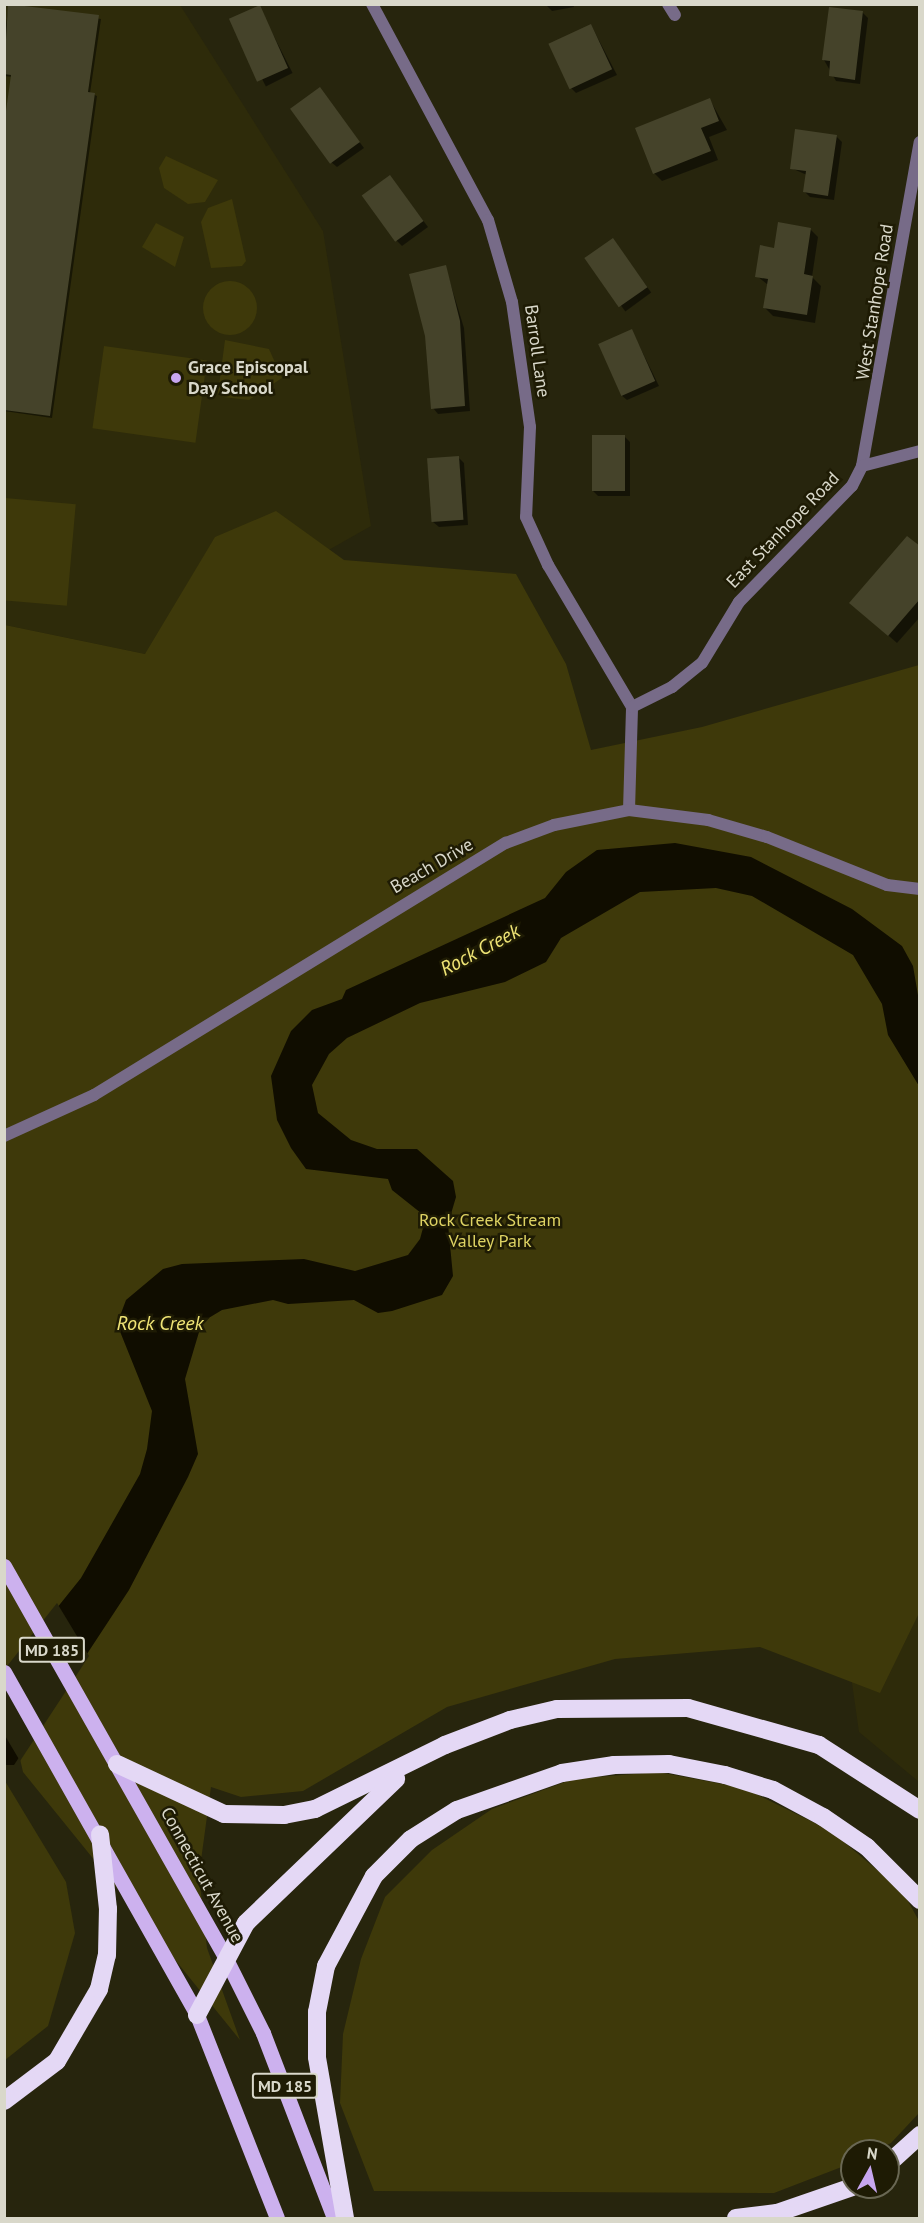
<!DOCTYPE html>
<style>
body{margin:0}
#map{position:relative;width:924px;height:2223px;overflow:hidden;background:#27250d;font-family:"PT Sans",sans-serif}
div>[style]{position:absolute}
.built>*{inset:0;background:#2e2b0a}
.green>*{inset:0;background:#3e390a;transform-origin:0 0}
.round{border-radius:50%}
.water>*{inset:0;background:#100d00}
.pier>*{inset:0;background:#27250d}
.shadow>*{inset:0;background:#0007;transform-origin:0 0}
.building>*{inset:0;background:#45432a;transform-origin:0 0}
.minor>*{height:12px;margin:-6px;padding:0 6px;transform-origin:6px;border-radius:6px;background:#776b88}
.tertiary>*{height:12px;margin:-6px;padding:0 6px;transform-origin:6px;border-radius:6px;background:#776b88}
.primary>*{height:15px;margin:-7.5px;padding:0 7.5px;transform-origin:7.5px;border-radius:7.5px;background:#ccb1ee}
.motorway>*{height:18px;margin:-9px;padding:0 9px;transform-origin:9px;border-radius:9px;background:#e4d8f5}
.dots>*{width:16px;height:16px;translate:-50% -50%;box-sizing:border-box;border:3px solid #1e1b04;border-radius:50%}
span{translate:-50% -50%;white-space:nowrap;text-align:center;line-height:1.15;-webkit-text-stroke:5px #1e1b04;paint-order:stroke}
.shield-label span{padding:2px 4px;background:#1e1b04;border:2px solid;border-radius:4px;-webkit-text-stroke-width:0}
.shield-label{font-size:16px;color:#d9d8ca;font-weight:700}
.street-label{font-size:18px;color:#d9d8ca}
.poi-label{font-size:18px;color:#d9d8ca;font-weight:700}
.left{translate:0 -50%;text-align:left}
.park-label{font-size:18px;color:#ded363}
.water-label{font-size:20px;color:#f0e576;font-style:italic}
.frame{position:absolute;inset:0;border:6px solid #d9d8ca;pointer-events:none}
.north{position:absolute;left:840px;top:2139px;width:60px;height:60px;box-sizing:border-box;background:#1e1b04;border:2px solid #696753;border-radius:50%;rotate:8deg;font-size:16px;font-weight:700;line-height:24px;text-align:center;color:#d9d8ca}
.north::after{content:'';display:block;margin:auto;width:21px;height:27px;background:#c7a6f0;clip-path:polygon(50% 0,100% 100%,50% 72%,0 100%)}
</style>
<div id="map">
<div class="built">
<div style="clip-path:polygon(4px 5px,180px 5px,323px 231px,371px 526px,145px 654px,5px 625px)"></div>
<div style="clip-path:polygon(919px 1500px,919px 1782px,859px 1732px,847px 1648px)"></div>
</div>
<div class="green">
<div style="clip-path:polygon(166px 156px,218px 180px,205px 202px,188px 204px,164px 188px,159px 168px)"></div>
<div style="clip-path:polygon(232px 199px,246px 261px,242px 266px,211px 268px,201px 222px,208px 208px)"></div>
<div style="clip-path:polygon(156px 223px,184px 237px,175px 267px,142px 247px)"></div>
<div class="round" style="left:203px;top:281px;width:54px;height:54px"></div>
<div style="clip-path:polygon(225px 340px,269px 349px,282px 378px,249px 400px,223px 397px,218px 393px)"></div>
<div style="left:104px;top:346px;width:104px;height:83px;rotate:8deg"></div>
<div style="left:5px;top:498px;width:71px;height:102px;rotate:5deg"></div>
<div style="clip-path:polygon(276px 511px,344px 560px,516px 574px,566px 664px,591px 750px,702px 727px,919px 665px,920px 1611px,880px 1693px,760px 1647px,615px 1659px,447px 1707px,303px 1791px,241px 1797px,211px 1787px,199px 1875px,207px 1948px,240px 2040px,23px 1772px,5px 1693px,5px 625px,145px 654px,215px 537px)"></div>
<div style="clip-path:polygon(658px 1772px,744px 1788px,831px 1831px,903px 1892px,919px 1921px,919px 2113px,891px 2143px,875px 2151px,852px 2151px,852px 2163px,774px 2193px,374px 2191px,340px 2103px,343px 2034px,361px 1959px,385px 1897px,432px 1850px,492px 1809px,573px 1779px)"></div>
<div style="clip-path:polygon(5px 1781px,66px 1882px,75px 1933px,48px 2026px,5px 2060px)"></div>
</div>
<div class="water">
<div style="clip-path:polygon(675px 843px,751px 857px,852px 909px,902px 946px,913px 966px,919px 1001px,919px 1086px,888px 1035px,882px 1004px,853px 955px,752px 896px,716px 888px,640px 892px,561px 938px,546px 962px,505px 982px,420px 1003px,347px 1038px,329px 1054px,312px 1085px,318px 1113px,351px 1140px,377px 1149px,417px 1149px,453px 1181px,456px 1197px,448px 1224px,453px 1276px,442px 1295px,392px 1311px,378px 1313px,354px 1300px,288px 1304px,273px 1300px,222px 1310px,202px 1322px,185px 1379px,198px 1454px,188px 1477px,129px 1590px,14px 1765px,5px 1765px,4px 1674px,81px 1578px,140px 1474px,147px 1449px,152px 1411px,117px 1324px,126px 1300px,163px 1269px,182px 1264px,304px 1259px,355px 1271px,408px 1255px,420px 1239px,426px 1217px,392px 1190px,388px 1179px,306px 1169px,291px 1148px,277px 1120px,271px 1076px,291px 1031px,312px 1010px,342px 999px,346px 990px,545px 898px,566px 872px,597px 850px)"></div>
</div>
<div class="pier">
<div style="clip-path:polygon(57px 1603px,89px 1656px,20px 1761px,4px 1734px,4px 1670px)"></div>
</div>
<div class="shadow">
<div style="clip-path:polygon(9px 4px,101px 19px,90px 93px,97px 96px,52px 418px,4px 411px,4px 136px,13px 77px,4px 76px,4px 40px)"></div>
<div style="clip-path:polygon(545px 4px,573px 4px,574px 7px,552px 11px)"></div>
<div style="left:259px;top:7px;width:74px;height:30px;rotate:63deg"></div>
<div style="clip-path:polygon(862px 12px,868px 18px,860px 84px,836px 81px,824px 60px)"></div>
<div style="clip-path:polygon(591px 25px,617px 75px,576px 93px,571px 88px)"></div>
<div style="clip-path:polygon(322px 92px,364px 148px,337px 167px,331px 162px)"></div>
<div style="clip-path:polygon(710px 100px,727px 130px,709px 137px,718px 160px,662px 181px,654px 173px)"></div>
<div style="clip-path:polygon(836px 136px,842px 142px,834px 200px,810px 197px,805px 192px,807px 175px,791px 168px)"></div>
<div style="clip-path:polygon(395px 183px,428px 227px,402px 246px,397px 241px)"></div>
<div style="clip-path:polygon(810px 229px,818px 237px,812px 277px,821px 286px,815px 323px,773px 316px,765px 308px,768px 285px,757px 276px)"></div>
<div style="left:613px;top:240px;width:65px;height:32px;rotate:54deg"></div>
<div style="clip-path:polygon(445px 266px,464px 328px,470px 411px,438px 414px,433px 408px)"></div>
<div style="clip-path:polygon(632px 331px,659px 386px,627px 400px,621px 395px)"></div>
<div style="clip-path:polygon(625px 437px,630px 442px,630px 496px,598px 496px,593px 491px)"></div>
<div style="clip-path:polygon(459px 458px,464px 463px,468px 525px,439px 527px,433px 522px)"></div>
<div style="clip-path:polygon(920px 548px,920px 617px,897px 643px,860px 611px)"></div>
</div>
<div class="building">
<div style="clip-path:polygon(8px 4px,99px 15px,88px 92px,95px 93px,50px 416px,4px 410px,4px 125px,11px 75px,4px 74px)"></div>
<div style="left:260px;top:5px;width:69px;height:34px;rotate:66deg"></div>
<div style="clip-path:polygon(829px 7px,863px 11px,855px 80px,829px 76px,830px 61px,822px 60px)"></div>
<div style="left:591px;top:24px;width:50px;height:47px;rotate:65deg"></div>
<div style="left:320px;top:87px;width:68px;height:37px;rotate:54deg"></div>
<div style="clip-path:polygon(710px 98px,719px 121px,701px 128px,711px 151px,653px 174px,635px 128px)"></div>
<div style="clip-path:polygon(795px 129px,837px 135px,828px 196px,803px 192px,806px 171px,790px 169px)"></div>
<div style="left:390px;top:175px;width:57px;height:35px;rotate:54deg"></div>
<div style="clip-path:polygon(778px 222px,811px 228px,804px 274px,813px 276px,807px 315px,763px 308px,768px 279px,755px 277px,760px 245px,774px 248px)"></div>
<div style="left:613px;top:238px;width:60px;height:35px;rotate:55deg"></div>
<div style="clip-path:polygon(446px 265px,460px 321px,465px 406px,431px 409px,425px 336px,409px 274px)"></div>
<div style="left:632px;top:329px;width:57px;height:37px;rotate:66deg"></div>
<div style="left:592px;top:435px;width:33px;height:56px"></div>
<div style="left:459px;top:456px;width:64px;height:32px;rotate:86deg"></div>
<div style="clip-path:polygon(907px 536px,920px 546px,920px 599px,888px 636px,849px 603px)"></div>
</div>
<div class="minor">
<div style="left:372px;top:4px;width:245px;rotate:61.8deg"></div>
<div style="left:488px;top:220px;width:85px;rotate:73.7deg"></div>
<div style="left:512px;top:302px;width:126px;rotate:81.8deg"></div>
<div style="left:530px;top:427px;width:90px;rotate:92.5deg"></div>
<div style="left:526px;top:517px;width:53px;rotate:65.4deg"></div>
<div style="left:548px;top:565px;width:165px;rotate:59.4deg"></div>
<div style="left:668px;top:4px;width:13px;rotate:58deg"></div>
<div style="left:862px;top:466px;width:329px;rotate:-79.9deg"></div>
<div style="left:629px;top:810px;width:103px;rotate:-88.3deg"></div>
<div style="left:632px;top:707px;width:45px;rotate:-26.6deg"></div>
<div style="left:672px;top:687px;width:38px;rotate:-39deg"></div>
<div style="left:702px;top:663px;width:71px;rotate:-58.8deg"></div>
<div style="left:739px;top:602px;width:162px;rotate:-45.8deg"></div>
<div style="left:852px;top:486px;width:22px;rotate:-63deg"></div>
<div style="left:862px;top:466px;width:60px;rotate:-14.5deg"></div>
</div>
<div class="tertiary">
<div style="left:4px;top:1136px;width:99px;rotate:-24.5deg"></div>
<div style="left:94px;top:1095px;width:483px;rotate:-31.5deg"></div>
<div style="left:506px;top:843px;width:51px;rotate:-20.6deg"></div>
<div style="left:554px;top:825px;width:76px;rotate:-11.3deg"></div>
<div style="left:629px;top:810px;width:80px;rotate:7.2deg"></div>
<div style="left:708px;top:820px;width:61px;rotate:16.1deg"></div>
<div style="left:767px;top:837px;width:129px;rotate:21.8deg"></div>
<div style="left:887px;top:885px;width:33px;rotate:7deg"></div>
</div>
<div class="primary">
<div style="left:4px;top:1566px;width:449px;rotate:60.5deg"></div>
<div style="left:225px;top:1957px;width:85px;rotate:63.4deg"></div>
<div style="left:263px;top:2033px;width:198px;rotate:69deg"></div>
<div style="left:4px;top:1672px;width:394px;rotate:60.6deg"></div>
<div style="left:197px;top:2015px;width:218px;rotate:68.5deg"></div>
</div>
<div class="motorway">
<div style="left:117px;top:1764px;width:118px;rotate:25deg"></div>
<div style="left:224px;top:1814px;width:60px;rotate:1deg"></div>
<div style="left:284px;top:1815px;width:32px;rotate:-11deg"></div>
<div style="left:315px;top:1809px;width:145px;rotate:-26.2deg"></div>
<div style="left:445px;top:1745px;width:70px;rotate:-21deg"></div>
<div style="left:510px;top:1720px;width:48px;rotate:-13.2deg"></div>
<div style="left:557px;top:1709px;width:131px;rotate:-0.4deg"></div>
<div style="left:688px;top:1708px;width:136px;rotate:15.8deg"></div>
<div style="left:819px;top:1745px;width:120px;rotate:32.8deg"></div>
<div style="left:197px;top:2015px;width:104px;rotate:-62deg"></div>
<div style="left:246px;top:1923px;width:208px;rotate:-43.8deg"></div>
<div style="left:4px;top:2101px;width:66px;rotate:-37deg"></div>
<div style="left:57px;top:2061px;width:83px;rotate:-59.7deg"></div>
<div style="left:99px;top:1989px;width:35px;rotate:-77deg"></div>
<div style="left:107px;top:1955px;width:46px;rotate:-88.8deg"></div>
<div style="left:108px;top:1909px;width:75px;rotate:-96.1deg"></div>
<div style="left:888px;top:2164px;width:43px;rotate:-42.2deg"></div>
<div style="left:345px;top:2218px;width:163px;rotate:-99.9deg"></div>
<div style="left:317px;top:2057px;width:45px;rotate:-90deg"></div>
<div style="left:317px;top:2012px;width:47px;rotate:-78.9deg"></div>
<div style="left:326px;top:1966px;width:102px;rotate:-61.9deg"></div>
<div style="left:374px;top:1876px;width:52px;rotate:-45deg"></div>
<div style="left:411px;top:1839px;width:54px;rotate:-32.2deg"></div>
<div style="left:457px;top:1810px;width:111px;rotate:-19.4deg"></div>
<div style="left:562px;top:1773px;width:53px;rotate:-8.7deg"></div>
<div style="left:614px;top:1765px;width:55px;rotate:-1deg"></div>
<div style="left:669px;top:1764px;width:57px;rotate:11.1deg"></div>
<div style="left:725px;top:1775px;width:50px;rotate:17.4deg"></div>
<div style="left:773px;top:1790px;width:57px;rotate:28.4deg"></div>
<div style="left:823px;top:1817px;width:53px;rotate:34.3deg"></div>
<div style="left:867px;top:1847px;width:75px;rotate:45deg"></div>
<div style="left:736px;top:2218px;width:41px;rotate:-7deg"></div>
<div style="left:777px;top:2213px;width:79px;rotate:-19.1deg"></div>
</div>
<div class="dots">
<div style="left:176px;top:378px;background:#c7a6f0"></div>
</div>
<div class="shield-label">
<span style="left:52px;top:1650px">MD 185</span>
<span style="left:285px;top:2086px">MD 185</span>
</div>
<div class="street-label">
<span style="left:875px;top:302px;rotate:-81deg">West Stanhope Road</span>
<span style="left:537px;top:351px;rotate:82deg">Barroll Lane</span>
<span style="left:783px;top:530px;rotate:-46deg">East Stanhope Road</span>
<span style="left:432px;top:866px;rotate:-30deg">Beach Drive</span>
<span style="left:202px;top:1875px;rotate:61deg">Connecticut Avenue</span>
</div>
<div class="poi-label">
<span class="left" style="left:188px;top:378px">Grace Episcopal<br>Day School</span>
</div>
<div class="park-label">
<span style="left:490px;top:1231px">Rock Creek Stream<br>Valley Park</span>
</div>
<div class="water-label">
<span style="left:480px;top:950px;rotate:-28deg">Rock Creek</span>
<span style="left:160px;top:1323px">Rock Creek</span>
</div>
<div class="frame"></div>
<div class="north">N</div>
</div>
